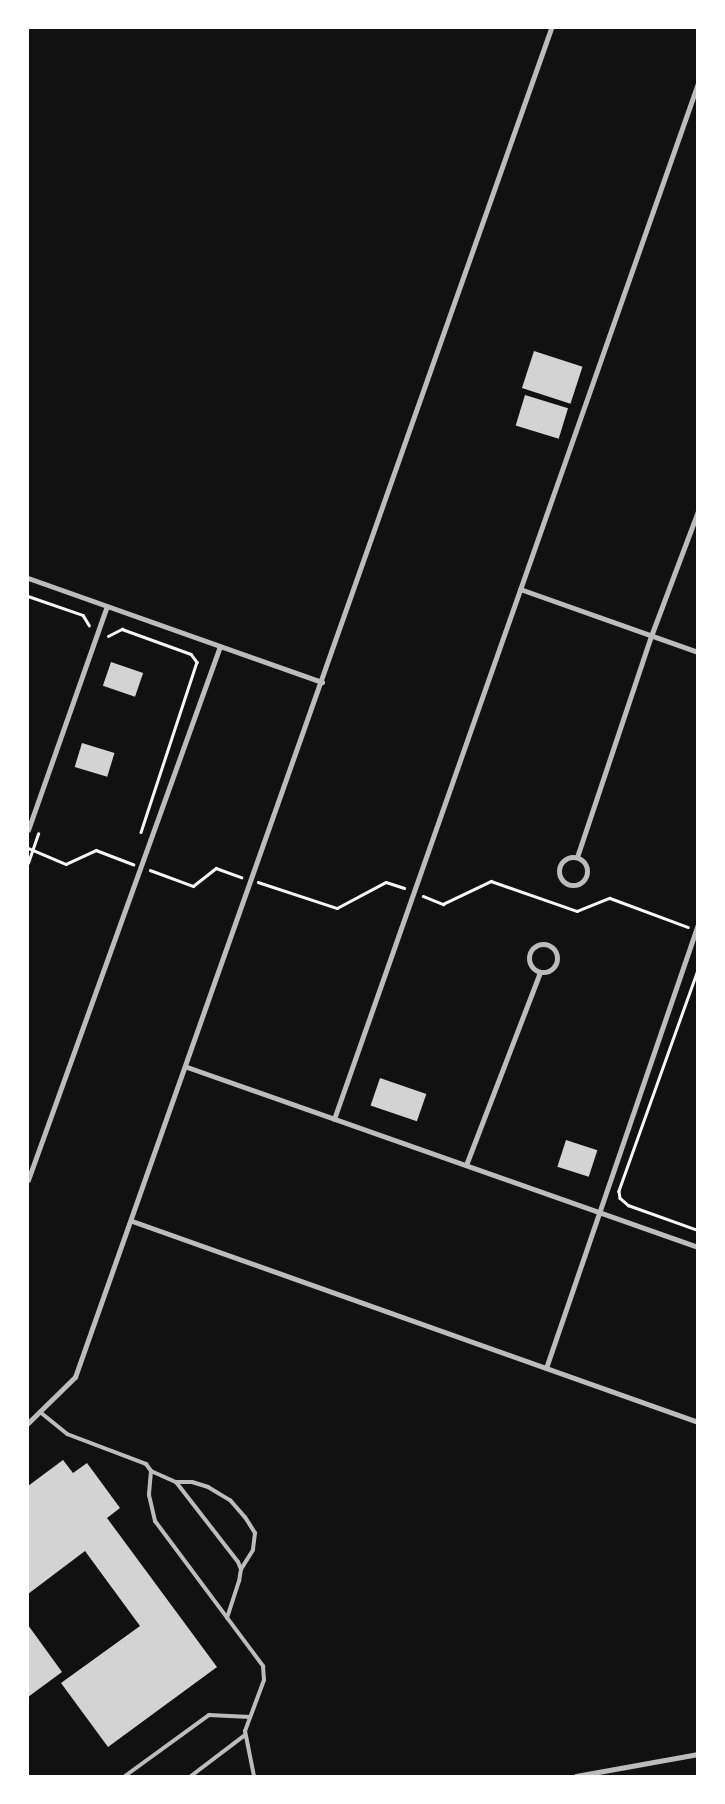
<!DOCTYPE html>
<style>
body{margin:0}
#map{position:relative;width:725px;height:1804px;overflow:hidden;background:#111;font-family:Figtree,sans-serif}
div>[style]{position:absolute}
.building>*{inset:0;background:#d3d3d3;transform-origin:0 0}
.path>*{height:2.5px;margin:-1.25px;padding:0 1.25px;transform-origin:1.25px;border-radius:1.25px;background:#f5f5f5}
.service>*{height:4px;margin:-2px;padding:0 2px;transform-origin:2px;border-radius:2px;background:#bcbcbc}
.minor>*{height:5px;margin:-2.5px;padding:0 2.5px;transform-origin:2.5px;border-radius:2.5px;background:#bcbcbc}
.minor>.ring{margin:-2.5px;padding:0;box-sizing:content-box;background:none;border:5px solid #bcbcbc;border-radius:50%}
span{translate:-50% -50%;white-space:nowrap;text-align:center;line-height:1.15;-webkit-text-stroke:4px #fff;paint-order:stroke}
.frame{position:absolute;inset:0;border:29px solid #fff;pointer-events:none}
</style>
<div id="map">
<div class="building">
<div style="left:534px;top:351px;width:51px;height:39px;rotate:18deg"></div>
<div style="left:525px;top:395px;width:45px;height:32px;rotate:17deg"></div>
<div style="left:111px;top:662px;width:34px;height:25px;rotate:19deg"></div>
<div style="left:82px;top:743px;width:34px;height:25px;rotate:17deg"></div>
<div style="left:380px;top:1078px;width:49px;height:29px;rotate:19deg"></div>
<div style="left:566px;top:1140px;width:33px;height:28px;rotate:18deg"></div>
<div style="clip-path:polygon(63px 1460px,73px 1473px,87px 1463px,120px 1508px,107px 1518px,217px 1667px,108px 1747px,61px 1683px,140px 1626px,85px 1551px,28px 1594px,28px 1486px)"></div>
<div style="clip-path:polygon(28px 1625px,62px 1672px,28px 1697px)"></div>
</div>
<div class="path">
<div style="left:28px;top:596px;width:58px;rotate:19.1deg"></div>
<div style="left:83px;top:615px;width:12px;rotate:59deg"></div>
<div style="left:108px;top:636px;width:16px;rotate:-27deg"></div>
<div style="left:122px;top:629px;width:73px;rotate:19.9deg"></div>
<div style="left:191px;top:654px;width:10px;rotate:53deg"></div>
<div style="left:197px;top:662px;width:179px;rotate:108.2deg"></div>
<div style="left:28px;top:848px;width:41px;rotate:22.8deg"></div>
<div style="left:66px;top:864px;width:33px;rotate:-25deg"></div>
<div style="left:96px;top:850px;width:40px;rotate:21deg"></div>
<div style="left:28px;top:863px;width:31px;rotate:-71deg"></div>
<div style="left:150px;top:870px;width:46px;rotate:20.4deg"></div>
<div style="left:193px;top:886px;width:29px;rotate:-38deg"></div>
<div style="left:216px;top:868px;width:27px;rotate:20deg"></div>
<div style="left:258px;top:882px;width:83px;rotate:18.2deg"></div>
<div style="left:337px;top:908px;width:55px;rotate:-28deg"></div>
<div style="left:386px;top:882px;width:19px;rotate:18deg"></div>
<div style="left:423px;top:896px;width:22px;rotate:22deg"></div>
<div style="left:443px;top:904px;width:53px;rotate:-25.6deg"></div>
<div style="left:491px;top:881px;width:91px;rotate:19.2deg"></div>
<div style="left:577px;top:911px;width:35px;rotate:-22deg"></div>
<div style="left:610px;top:898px;width:83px;rotate:20.4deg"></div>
<div style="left:698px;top:970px;width:235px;rotate:109.7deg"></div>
<div style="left:619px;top:1191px;width:7px;rotate:82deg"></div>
<div style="left:620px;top:1198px;width:11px;rotate:41deg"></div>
<div style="left:628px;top:1205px;width:74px;rotate:19.7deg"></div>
</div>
<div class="service">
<div style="left:40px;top:1412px;width:35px;rotate:39deg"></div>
<div style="left:67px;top:1434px;width:85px;rotate:20.8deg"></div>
<div style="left:146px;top:1464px;width:9px;rotate:54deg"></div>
<div style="left:151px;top:1471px;width:24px;rotate:95deg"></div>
<div style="left:149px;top:1495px;width:27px;rotate:77deg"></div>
<div style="left:155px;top:1521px;width:181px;rotate:53.3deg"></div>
<div style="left:263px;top:1666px;width:14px;rotate:86deg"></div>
<div style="left:264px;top:1680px;width:54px;rotate:110.4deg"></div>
<div style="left:245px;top:1731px;width:46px;rotate:78.7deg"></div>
<div style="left:151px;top:1471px;width:27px;rotate:24deg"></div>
<div style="left:176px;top:1482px;width:101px;rotate:52.2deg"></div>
<div style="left:238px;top:1562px;width:8px;rotate:67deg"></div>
<div style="left:241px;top:1569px;width:12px;rotate:99deg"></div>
<div style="left:239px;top:1581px;width:39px;rotate:108deg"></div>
<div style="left:176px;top:1482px;width:16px"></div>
<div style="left:192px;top:1482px;width:17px;rotate:17deg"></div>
<div style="left:208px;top:1487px;width:26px;rotate:31deg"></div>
<div style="left:230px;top:1500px;width:23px;rotate:49deg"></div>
<div style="left:245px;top:1517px;width:19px;rotate:58deg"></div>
<div style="left:255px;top:1533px;width:17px;rotate:97deg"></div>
<div style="left:253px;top:1550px;width:22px;rotate:122deg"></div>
<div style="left:125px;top:1776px;width:104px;rotate:-36deg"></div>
<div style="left:209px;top:1715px;width:41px;rotate:2.8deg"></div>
<div style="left:191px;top:1776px;width:68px;rotate:-37.2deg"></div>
</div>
<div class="minor">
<div style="left:28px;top:578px;width:312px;rotate:19.5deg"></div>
<div style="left:520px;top:589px;width:189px;rotate:19.5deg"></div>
<div style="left:28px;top:830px;width:235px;rotate:-70.6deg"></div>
<div class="ring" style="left:559px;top:857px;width:23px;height:23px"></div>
<div style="left:577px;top:857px;width:233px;rotate:-71.5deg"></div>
<div style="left:651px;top:636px;width:134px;rotate:-69.4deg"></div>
<div class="ring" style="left:529px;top:944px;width:23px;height:23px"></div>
<div style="left:187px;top:1067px;width:542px;rotate:19.4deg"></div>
<div style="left:334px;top:1119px;width:1098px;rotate:-70.64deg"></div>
<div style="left:466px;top:1165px;width:207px;rotate:-69deg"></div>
<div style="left:28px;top:1180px;width:567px;rotate:-70.22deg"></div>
<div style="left:132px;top:1221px;width:601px;rotate:19.55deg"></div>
<div style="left:546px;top:1368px;width:468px;rotate:-71.1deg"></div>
<div style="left:28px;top:1423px;width:66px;rotate:-44.4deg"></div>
<div style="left:75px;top:1377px;width:1431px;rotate:-70.56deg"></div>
<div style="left:576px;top:1776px;width:124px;rotate:-10.2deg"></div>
</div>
<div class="frame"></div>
</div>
